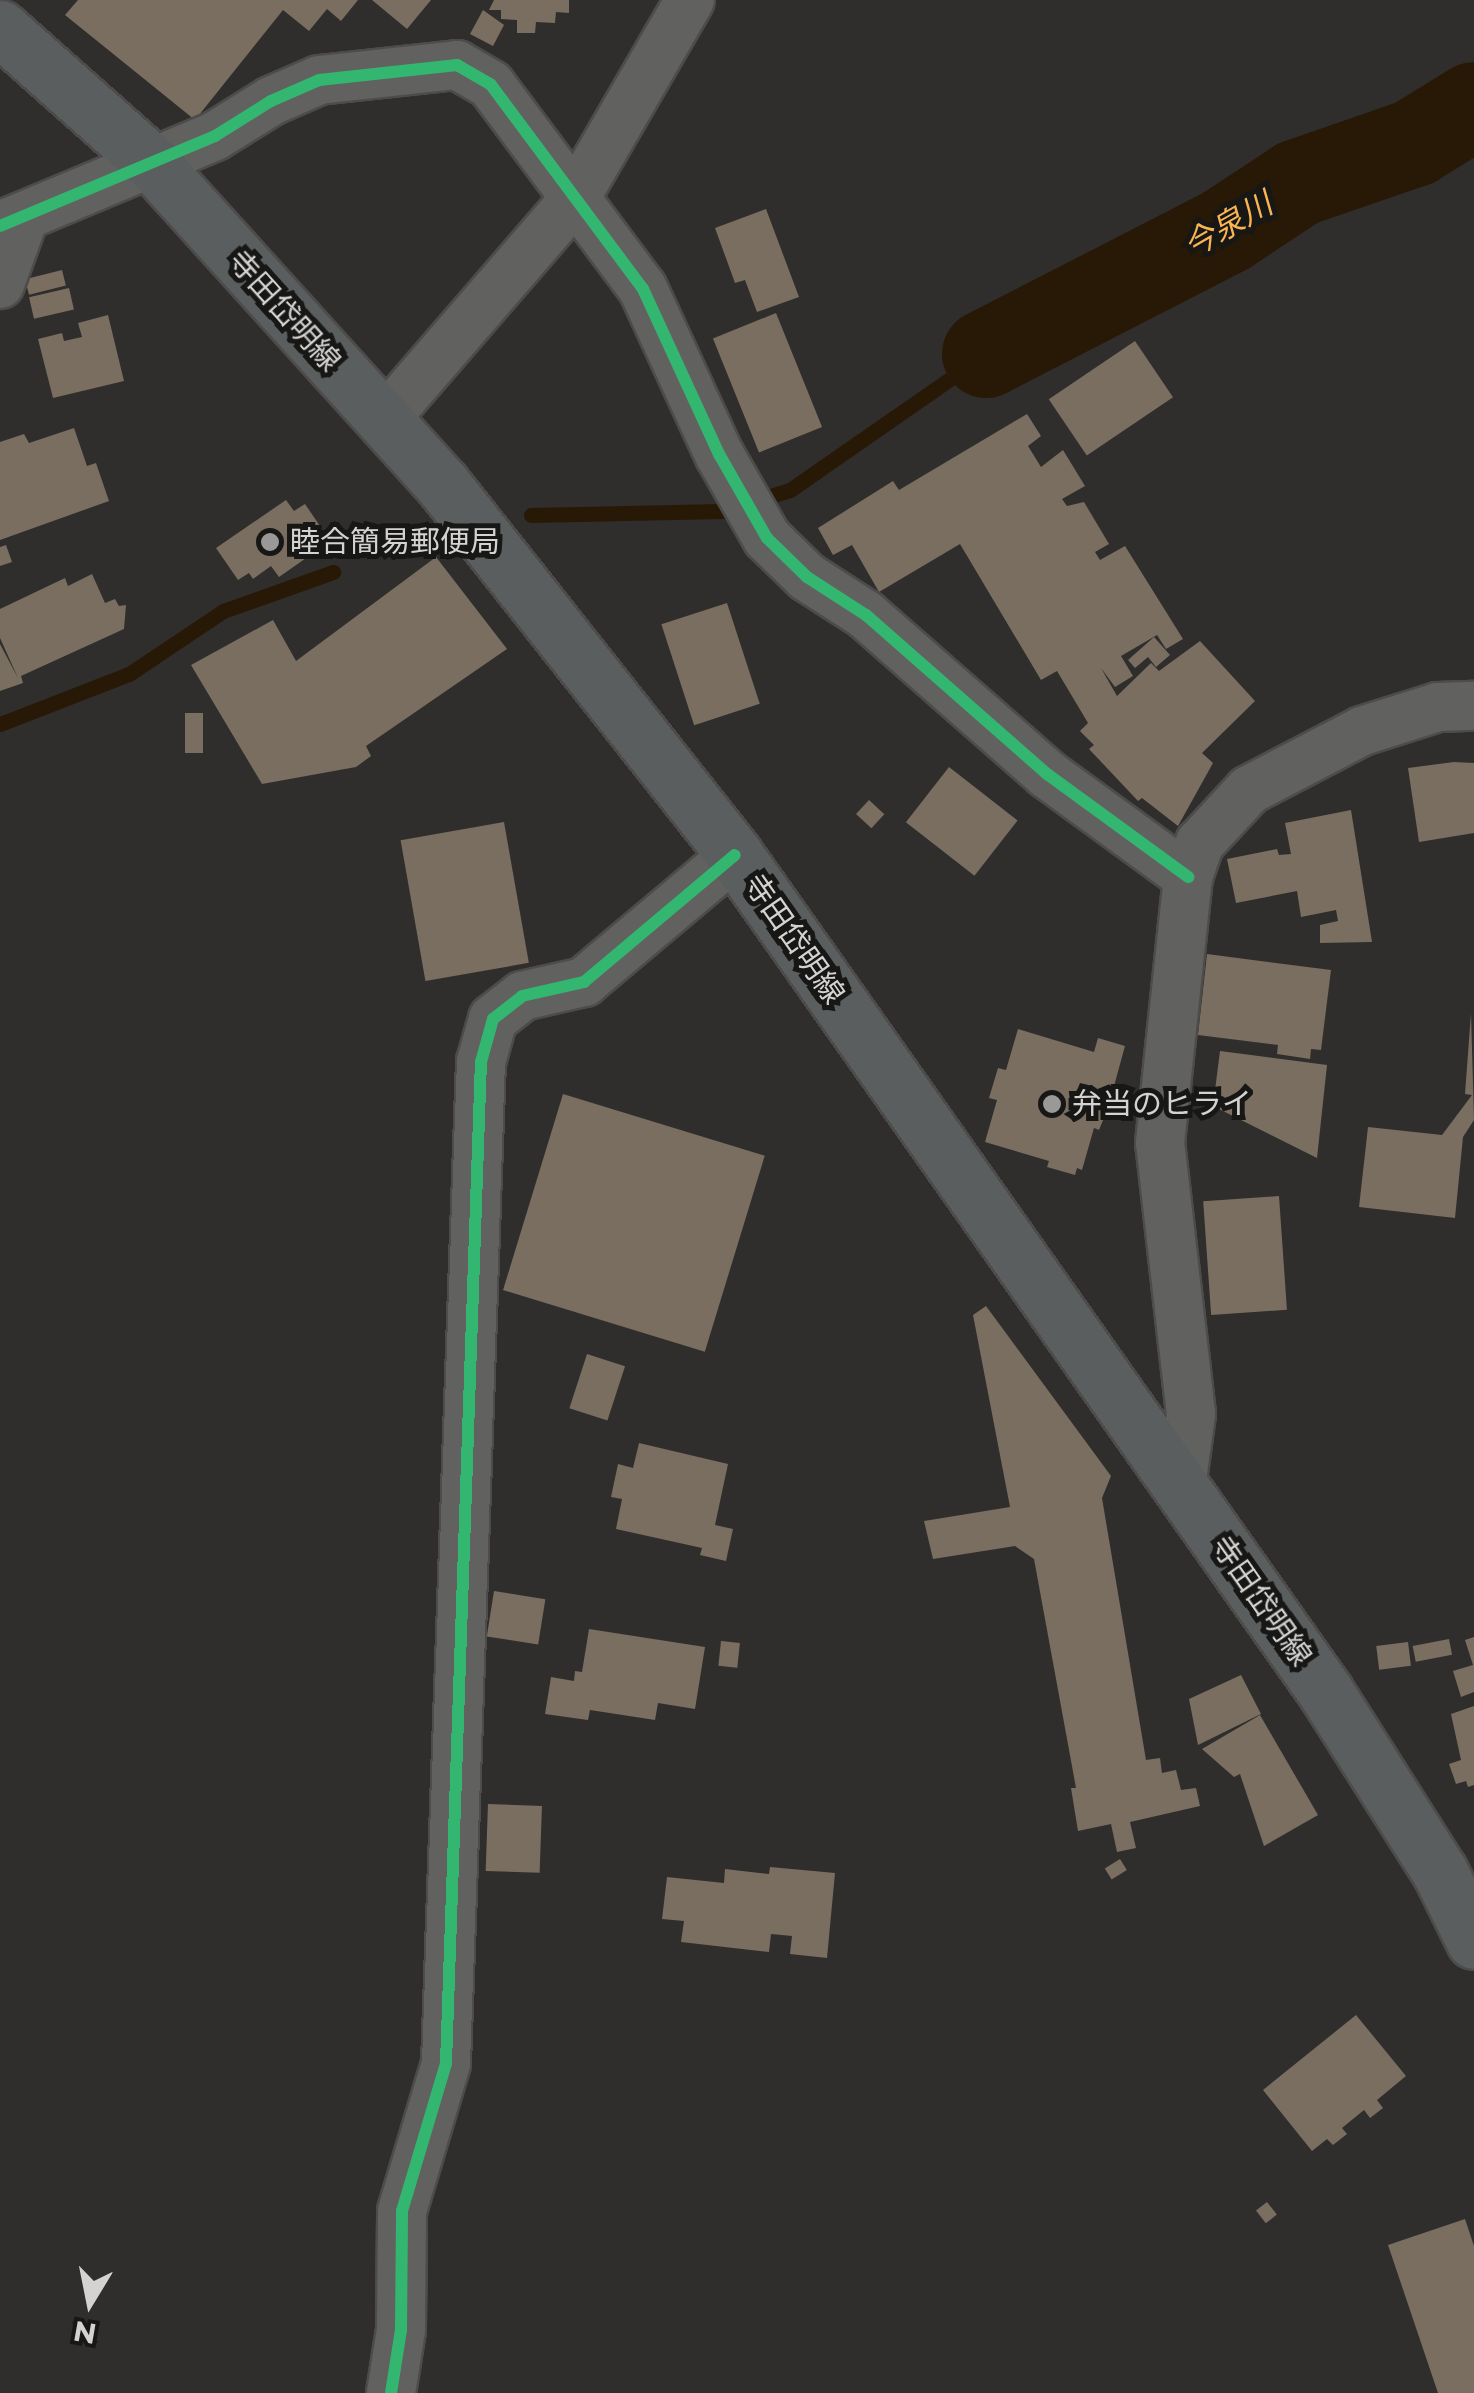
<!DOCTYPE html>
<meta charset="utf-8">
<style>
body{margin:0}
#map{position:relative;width:1474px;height:2393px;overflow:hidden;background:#2f2e2d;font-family:Montserrat,"Noto Sans JP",sans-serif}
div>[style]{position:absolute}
.stream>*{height:15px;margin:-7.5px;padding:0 7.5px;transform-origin:7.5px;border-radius:7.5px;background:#281906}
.river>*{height:88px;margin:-44px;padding:0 44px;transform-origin:44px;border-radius:44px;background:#281906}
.building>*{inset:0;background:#796e60;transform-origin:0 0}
.roads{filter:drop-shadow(2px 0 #4d4c4b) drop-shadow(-2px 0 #4d4c4b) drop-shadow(0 2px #4d4c4b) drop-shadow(0 -2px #4d4c4b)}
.street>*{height:48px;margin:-24px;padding:0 24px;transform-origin:24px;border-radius:24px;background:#616160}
.secondary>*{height:55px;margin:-27.5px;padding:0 27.5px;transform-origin:27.5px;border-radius:27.5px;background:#5a5e5e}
.cycleway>*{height:12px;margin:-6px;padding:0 6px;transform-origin:6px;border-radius:6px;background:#33b770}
.dots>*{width:28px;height:28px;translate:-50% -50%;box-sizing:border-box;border:5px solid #171716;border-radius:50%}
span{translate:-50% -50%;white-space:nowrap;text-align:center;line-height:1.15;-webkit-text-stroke:10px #171716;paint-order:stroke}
.street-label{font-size:30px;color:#d4d3d2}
.poi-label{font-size:30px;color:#d4d3d2}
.left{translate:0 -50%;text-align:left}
.water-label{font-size:32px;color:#fbb452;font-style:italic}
.north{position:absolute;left:40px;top:2253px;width:100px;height:100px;-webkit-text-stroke:8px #171716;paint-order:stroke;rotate:190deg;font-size:28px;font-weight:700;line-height:40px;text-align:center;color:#d4d3d2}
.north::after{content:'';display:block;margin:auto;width:35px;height:45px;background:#d4d3d2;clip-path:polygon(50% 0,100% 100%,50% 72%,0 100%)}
</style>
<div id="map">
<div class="stream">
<div style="left:531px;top:515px;width:191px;rotate:-1.2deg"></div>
<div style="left:722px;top:511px;width:71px;rotate:-17.2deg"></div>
<div style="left:790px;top:490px;width:239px;rotate:-34.8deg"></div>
<div style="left:0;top:724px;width:138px;rotate:-21.2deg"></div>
<div style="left:129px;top:674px;width:113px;rotate:-33.8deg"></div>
<div style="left:223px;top:611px;width:117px;rotate:-19.5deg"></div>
</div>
<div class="river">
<div style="left:986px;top:354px;width:271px;rotate:-27.2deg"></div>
<div style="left:1227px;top:230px;width:85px;rotate:-33.5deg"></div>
<div style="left:1298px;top:183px;width:123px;rotate:-19deg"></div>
<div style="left:1414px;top:143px;width:70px;rotate:-31.7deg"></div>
</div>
<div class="building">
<div style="clip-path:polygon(78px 0,358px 0,341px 21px,327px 9px,309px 31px,283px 10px,195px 120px,65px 15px)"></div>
<div style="clip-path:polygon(372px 0,431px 0,407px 29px)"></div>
<div style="clip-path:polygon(494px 0,569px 0,569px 13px,556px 12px,555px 23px,536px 22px,535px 33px,517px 33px,517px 20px,501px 19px,501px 10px,489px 10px)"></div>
<div style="clip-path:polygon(483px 10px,504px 25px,493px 46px,470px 34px)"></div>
<div style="clip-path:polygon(766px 209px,799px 297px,757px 312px,745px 280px,735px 283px,715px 228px)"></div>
<div style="left:62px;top:270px;width:16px;height:38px;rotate:76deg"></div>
<div style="left:69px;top:288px;width:22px;height:41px;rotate:77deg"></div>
<div style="left:776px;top:313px;width:123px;height:68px;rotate:68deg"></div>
<div style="clip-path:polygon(108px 315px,124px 381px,53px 398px,38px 339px,62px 333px,64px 341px,82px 337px,78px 323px)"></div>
<div style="left:1135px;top:341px;width:68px;height:104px;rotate:56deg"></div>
<div style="clip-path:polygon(1027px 414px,1041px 436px,1028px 446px,1041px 467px,1063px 450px,1085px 486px,1062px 499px,1067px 506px,1084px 502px,1109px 544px,1095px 552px,1100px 560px,1125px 546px,1183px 639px,1166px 649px,1157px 635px,1121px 656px,1133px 676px,1115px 687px,1101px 668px,1117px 696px,1151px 663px,1159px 671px,1200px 641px,1255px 701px,1202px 753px,1213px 763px,1178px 826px,1142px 798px,1138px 801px,1089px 749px,1094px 745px,1080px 731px,1088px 723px,1057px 671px,1041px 680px,960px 544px,879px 592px,852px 545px,833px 555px,818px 528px,893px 481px,899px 490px)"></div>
<div style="clip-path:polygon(74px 428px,87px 466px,96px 463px,109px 501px,0 540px,0 442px,24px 434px,29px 443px)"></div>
<div style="clip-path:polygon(286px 500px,294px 511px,305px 504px,322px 529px,311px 536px,319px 549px,279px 577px,271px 566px,253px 579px,249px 573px,238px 580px,216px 548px)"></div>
<div style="clip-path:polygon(6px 545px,12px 562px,0 566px,0 547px)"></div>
<div style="clip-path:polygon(436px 557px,507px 649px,366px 746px,371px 756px,356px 767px,262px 784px,191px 665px,273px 620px,296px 661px)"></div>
<div style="clip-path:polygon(92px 574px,105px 603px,115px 599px,119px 606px,126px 605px,124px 629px,21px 676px,23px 683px,0 691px,0 644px,18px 678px,0 638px,0 609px,65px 578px,68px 586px)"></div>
<div style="left:727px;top:603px;width:106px;height:69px;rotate:72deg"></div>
<div style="clip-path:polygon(1154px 637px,1170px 655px,1156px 667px,1148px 657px,1135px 668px,1128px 660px)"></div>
<div style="left:185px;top:713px;width:18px;height:40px"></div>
<div style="clip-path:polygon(1454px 762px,1474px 763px,1474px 833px,1419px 842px,1408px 768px)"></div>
<div style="left:949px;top:767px;width:87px;height:70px;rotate:38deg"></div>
<div style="left:869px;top:800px;width:21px;height:19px;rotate:43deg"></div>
<div style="clip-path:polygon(1351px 810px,1372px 942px,1320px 943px,1320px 925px,1338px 921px,1336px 910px,1301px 917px,1297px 891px,1236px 903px,1227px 859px,1277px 849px,1279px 855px,1291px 854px,1285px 823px)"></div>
<div style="left:504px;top:822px;width:143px;height:105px;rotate:80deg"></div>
<div style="clip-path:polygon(1207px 954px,1331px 970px,1321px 1050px,1311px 1049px,1310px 1059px,1277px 1054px,1278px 1045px,1198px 1035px)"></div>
<div style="clip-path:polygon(1471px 1013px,1474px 1120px,1463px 1137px,1455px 1218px,1359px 1207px,1368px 1127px,1442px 1135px,1472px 1095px,1465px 1094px)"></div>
<div style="clip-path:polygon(1018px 1029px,1094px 1052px,1098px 1038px,1125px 1046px,1108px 1108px,1099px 1130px,1094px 1128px,1082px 1170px,1077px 1168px,1075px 1175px,1047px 1167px,1049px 1161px,985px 1142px,997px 1100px,989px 1098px,998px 1068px,1006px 1070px)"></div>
<div style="clip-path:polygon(1220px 1051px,1327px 1065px,1317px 1158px,1213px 1106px)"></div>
<div style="left:563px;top:1094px;width:211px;height:205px;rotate:17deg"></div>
<div style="left:1279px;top:1196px;width:114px;height:76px;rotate:86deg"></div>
<div style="clip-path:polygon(986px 1306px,1111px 1476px,1102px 1498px,1146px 1760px,1160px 1758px,1162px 1773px,1176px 1770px,1181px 1790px,1196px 1788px,1200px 1806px,1130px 1822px,1136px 1848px,1117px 1852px,1111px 1824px,1078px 1831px,1071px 1788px,1076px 1788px,1034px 1559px,1015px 1546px,933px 1559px,924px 1521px,1010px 1507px,973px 1315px)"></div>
<div style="left:587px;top:1354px;width:40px;height:57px;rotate:18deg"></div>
<div style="clip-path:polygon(639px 1443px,728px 1464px,715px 1525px,733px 1529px,726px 1561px,700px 1555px,702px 1548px,616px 1529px,622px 1499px,611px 1497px,618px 1464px,633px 1468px)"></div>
<div style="left:494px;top:1591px;width:52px;height:46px;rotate:9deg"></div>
<div style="clip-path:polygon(589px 1629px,705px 1647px,695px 1709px,658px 1703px,655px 1720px,590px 1710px,588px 1720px,545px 1714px,551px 1677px,574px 1681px,575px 1671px,582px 1672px)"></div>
<div style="clip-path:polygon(1474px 1637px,1474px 1692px,1461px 1697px,1453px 1671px,1473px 1665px,1465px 1640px)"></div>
<div style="left:1449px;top:1639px;width:16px;height:37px;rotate:79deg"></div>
<div style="left:721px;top:1641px;width:19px;height:25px;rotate:6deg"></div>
<div style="left:1408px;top:1642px;width:24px;height:32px;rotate:83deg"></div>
<div style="clip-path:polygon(1241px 1675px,1261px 1714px,1198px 1745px,1189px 1699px)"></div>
<div style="clip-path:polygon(1474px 1706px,1474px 1785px,1468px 1787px,1466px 1781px,1456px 1784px,1449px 1764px,1461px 1760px,1451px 1714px)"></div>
<div style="clip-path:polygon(1260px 1715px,1318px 1815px,1264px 1846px,1240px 1774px,1234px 1777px,1202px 1749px)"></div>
<div style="left:488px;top:1804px;width:54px;height:67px;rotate:2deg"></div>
<div style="left:1120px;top:1859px;width:13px;height:18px;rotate:58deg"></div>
<div style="clip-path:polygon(770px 1867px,835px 1873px,827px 1958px,790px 1954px,792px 1936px,771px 1934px,769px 1952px,681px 1942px,684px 1921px,662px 1919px,667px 1877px,724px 1883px,725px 1869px,769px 1874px)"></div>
<div style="clip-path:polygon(1356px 2015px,1406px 2076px,1377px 2100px,1383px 2108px,1370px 2118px,1364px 2110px,1342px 2128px,1347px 2134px,1333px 2145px,1327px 2139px,1312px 2151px,1263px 2090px)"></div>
<div style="left:1267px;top:2202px;width:16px;height:14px;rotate:52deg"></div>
<div style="clip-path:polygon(1465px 2219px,1474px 2246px,1474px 2393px,1438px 2393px,1388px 2245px)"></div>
</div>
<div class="roads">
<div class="street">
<div style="left:0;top:226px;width:233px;rotate:-22.7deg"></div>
<div style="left:215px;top:136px;width:66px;rotate:-32deg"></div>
<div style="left:271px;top:101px;width:52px;rotate:-23.6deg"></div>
<div style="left:319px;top:80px;width:139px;rotate:-6.2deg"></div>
<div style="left:457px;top:65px;width:39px;rotate:30deg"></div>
<div style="left:491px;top:85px;width:254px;rotate:53.3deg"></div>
<div style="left:643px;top:289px;width:182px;rotate:65.3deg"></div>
<div style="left:719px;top:454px;width:97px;rotate:60.3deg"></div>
<div style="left:767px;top:538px;width:56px;rotate:44.3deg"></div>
<div style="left:807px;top:577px;width:70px;rotate:32.8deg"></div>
<div style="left:866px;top:615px;width:241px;rotate:41.3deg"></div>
<div style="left:1047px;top:774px;width:175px;rotate:36.1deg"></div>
<div style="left:0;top:284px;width:68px;rotate:-70.2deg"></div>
<div style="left:383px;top:421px;width:292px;rotate:-49.2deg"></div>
<div style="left:574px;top:200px;width:231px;rotate:-59.9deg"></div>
<div style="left:1181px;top:1487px;width:74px;rotate:-82.2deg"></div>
<div style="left:1191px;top:1414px;width:273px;rotate:-96.5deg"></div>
<div style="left:1160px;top:1143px;width:267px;rotate:-84deg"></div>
<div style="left:1188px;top:877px;width:36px;rotate:-71deg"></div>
<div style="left:1200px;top:843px;width:72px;rotate:-47.2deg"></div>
<div style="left:1249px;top:790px;width:127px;rotate:-27.6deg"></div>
<div style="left:1362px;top:731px;width:80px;rotate:-17.5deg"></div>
<div style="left:1438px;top:707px;width:36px;rotate:-2deg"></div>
<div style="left:391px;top:2393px;width:64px;rotate:-81deg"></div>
<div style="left:401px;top:2330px;width:119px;rotate:-89.5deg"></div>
<div style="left:402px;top:2211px;width:154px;rotate:-73.4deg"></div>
<div style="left:446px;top:2063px;width:1002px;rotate:-88deg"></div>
<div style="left:481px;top:1062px;width:45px;rotate:-74.4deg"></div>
<div style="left:493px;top:1019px;width:37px;rotate:-38deg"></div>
<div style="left:522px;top:996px;width:64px;rotate:-12.7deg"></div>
<div style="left:584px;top:982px;width:197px;rotate:-40.1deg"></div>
</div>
<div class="secondary">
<div style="left:0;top:28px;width:203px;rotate:41.6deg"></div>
<div style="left:152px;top:163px;width:434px;rotate:47.9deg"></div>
<div style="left:443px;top:485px;width:471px;rotate:51.7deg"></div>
<div style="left:735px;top:855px;width:1023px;rotate:54.79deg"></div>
<div style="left:1325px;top:1691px;width:214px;rotate:57.6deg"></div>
<div style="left:1440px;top:1872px;width:77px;rotate:63.8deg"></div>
</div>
</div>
<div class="cycleway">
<div style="left:0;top:226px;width:233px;rotate:-22.7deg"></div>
<div style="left:215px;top:136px;width:66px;rotate:-32deg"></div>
<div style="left:271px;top:101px;width:52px;rotate:-23.6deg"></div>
<div style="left:319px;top:80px;width:139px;rotate:-6.2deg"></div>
<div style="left:457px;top:65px;width:39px;rotate:30deg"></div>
<div style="left:491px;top:85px;width:254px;rotate:53.3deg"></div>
<div style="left:643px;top:289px;width:182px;rotate:65.3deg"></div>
<div style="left:719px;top:454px;width:97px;rotate:60.3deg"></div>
<div style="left:767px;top:538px;width:56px;rotate:44.3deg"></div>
<div style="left:807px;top:577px;width:70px;rotate:32.8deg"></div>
<div style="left:866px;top:615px;width:241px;rotate:41.3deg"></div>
<div style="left:1047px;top:774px;width:175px;rotate:36.1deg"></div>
<div style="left:391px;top:2393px;width:64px;rotate:-81deg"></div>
<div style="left:401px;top:2330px;width:119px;rotate:-89.5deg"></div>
<div style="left:402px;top:2211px;width:154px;rotate:-73.4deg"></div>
<div style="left:446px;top:2063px;width:1002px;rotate:-88deg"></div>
<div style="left:481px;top:1062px;width:45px;rotate:-74.4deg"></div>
<div style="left:493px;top:1019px;width:37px;rotate:-38deg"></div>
<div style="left:522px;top:996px;width:64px;rotate:-12.7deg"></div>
<div style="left:584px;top:982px;width:197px;rotate:-40.1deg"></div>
</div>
<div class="dots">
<div style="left:270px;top:542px;background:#9a9998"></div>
<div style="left:1052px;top:1104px;background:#9a9998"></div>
</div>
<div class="street-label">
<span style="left:284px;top:311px;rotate:48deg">寺田岱明線</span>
<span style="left:794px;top:939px;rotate:55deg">寺田岱明線</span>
<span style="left:1261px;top:1601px;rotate:55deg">寺田岱明線</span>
</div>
<div class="poi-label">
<span class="left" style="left:290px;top:542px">睦合簡易郵便局</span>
<span class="left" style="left:1072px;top:1104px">弁当のヒライ</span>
</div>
<div class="water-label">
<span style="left:1228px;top:225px;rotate:-30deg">今泉川</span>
</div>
<div class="north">N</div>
</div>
